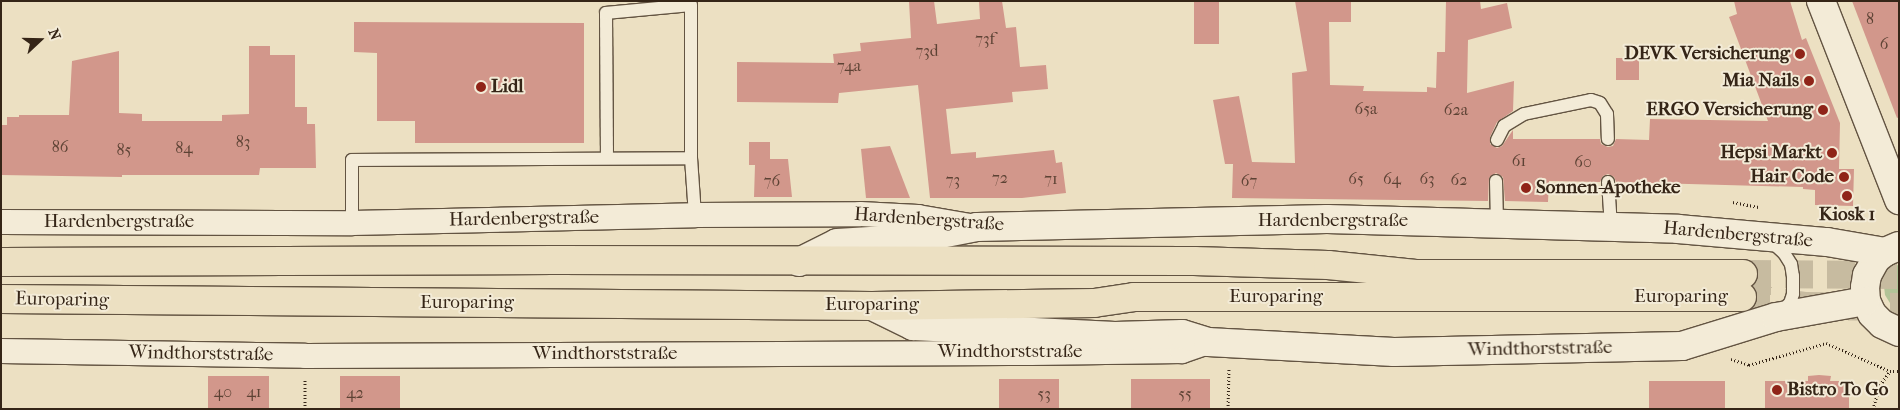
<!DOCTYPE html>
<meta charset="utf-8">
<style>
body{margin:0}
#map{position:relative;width:1900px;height:410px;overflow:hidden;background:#ece0c2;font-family:"IM FELL French Canon",serif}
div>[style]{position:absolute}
.green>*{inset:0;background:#b2c397}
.building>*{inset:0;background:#d2978b;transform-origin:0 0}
.trunk-tunnel>*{height:28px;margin-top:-14px;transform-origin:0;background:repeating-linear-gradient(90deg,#c7bba0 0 28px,transparent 0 42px)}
.path>*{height:3px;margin-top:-1.5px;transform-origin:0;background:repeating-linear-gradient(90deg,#352517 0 1px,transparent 0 3.5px)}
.roads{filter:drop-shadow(1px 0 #635442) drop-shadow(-1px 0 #635442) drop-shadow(0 1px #635442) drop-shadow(0 -1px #635442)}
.service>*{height:12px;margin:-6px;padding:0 6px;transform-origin:6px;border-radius:6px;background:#f3ebd7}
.minor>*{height:24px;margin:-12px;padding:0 12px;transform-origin:12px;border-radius:12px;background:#f3ebd7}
.tertiary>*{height:28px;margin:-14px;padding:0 14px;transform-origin:14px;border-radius:14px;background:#f3ebd7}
.secondary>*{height:28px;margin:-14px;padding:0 14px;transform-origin:14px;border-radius:14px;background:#f3ebd7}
.trunk>*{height:28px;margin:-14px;padding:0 14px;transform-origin:14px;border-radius:14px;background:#ece0c2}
.dots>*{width:14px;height:14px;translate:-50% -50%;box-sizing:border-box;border:2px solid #f3ebd7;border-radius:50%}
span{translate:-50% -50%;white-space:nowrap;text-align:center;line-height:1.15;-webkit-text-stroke:4px #f3ebd7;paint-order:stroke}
.number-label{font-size:16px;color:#5c4234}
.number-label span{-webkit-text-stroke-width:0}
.poi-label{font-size:19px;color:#352517;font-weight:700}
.right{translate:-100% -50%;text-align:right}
.left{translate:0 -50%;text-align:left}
.street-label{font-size:19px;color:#352517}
.frame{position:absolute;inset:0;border:2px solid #352517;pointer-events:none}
.north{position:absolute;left:15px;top:15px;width:50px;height:50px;-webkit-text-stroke:4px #f3ebd7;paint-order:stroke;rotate:69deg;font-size:14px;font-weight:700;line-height:20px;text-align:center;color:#352517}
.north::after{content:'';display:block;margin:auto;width:18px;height:22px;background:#352517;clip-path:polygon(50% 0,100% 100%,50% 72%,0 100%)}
</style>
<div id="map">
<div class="green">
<div style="clip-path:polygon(1899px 264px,1899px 309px,1890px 303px,1885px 295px,1884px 286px,1891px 270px)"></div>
</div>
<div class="building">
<div style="clip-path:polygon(909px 1px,934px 1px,937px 24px,980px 19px,979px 2px,1002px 1px,1006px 28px,1016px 27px,1020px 67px,1046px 65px,1048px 89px,1012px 92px,1013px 102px,946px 109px,951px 154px,976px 152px,976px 158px,1054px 150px,1056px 163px,1062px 162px,1066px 193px,1022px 198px,930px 198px,918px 85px,839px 93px,838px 103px,737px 102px,737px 62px,834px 63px,833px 54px,861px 51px,860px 43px,911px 38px)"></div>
<div style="left:1194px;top:1px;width:25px;height:43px"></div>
<div style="clip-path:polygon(1295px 1px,1351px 1px,1351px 22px,1329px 22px,1330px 85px,1364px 86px,1363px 91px,1427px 92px,1427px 87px,1436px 88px,1437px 52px,1445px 52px,1446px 1px,1480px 1px,1481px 9px,1507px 3px,1512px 28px,1468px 40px,1467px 93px,1514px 81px,1513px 111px,1497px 122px,1490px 137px,1490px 144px,1497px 148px,1502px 146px,1513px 130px,1513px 139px,1600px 139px,1601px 144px,1608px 147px,1613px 146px,1616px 139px,1649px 140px,1650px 119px,1768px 121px,1729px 17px,1737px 14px,1734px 1px,1790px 1px,1802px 40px,1806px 38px,1840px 123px,1839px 169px,1854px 169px,1853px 206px,1815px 205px,1815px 190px,1803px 189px,1803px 187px,1616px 182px,1614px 177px,1608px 174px,1603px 176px,1600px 182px,1549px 181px,1548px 202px,1505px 201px,1503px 177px,1496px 173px,1489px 178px,1488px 201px,1232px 198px,1233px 164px,1225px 164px,1213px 100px,1239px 96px,1252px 162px,1295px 163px,1292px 73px,1307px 71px)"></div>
<div style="clip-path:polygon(1852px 1px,1899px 1px,1899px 117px,1897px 118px)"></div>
<div style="clip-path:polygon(354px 22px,584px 23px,584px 143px,415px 143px,415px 121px,377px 121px,377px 53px,354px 52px)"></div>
<div style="clip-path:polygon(249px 46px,270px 46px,270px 55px,295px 55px,295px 107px,307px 107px,307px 124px,315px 124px,316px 168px,260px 168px,259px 175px,122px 175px,122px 177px,1px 175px,1px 125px,7px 125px,7px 117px,19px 117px,19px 115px,69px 115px,72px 61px,119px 51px,119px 113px,142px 114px,142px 121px,222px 121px,222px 115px,249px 114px)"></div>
<div style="left:1616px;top:58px;width:23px;height:22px"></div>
<div style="clip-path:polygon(749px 142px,770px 142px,770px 159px,788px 159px,792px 197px,754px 197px,755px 165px,749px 165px)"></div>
<div style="clip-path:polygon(890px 146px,910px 198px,866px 198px,861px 149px)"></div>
<div style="clip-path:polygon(1819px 375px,1831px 376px,1830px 381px,1849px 381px,1849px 409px,1765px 409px,1765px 381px,1808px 381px,1808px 376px)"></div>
<div style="left:208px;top:376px;width:61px;height:33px"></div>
<div style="left:340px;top:376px;width:60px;height:33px"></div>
<div style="left:999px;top:379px;width:60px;height:30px"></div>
<div style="left:1131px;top:379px;width:79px;height:30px"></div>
<div style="left:1649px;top:381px;width:76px;height:28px"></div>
</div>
<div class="trunk-tunnel">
<div style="left:1743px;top:274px;width:156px;rotate:0.4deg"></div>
<div style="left:1742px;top:297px;width:65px;rotate:8deg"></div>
<div style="left:1806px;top:306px;width:93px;rotate:0.6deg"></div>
</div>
<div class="path">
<div style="left:1733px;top:202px;width:26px;rotate:11deg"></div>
<div style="left:1731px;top:359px;width:19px;rotate:18deg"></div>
<div style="left:1749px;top:365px;width:80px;rotate:-15.9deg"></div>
<div style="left:1826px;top:343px;width:70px;rotate:23.6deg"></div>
<div style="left:1890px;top:371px;width:9px"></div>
<div style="left:305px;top:409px;width:30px;rotate:-90deg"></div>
<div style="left:1228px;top:409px;width:40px;rotate:-88.6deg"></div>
<div style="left:1873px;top:409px;width:25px;rotate:-74deg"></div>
<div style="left:1880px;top:385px;width:17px;rotate:-54deg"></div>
</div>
<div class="roads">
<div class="service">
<div style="left:1497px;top:140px;width:16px;rotate:-63deg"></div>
<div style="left:1504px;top:126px;width:23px;rotate:-31deg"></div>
<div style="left:1524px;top:114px;width:68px;rotate:-11.8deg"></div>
<div style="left:1591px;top:100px;width:9px;rotate:18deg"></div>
<div style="left:1600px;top:103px;width:13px;rotate:58deg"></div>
<div style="left:1607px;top:114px;width:25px;rotate:88deg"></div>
<div style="left:607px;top:157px;width:144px;rotate:-90.4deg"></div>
<div style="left:606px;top:13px;width:85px;rotate:-5.4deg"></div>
<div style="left:691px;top:5px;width:153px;rotate:90deg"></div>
<div style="left:691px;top:158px;width:57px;rotate:86deg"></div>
<div style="left:1496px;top:181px;width:42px;rotate:88.6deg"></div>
<div style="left:1608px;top:182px;width:44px;rotate:86.1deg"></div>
<div style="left:352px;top:223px;width:63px;rotate:-90deg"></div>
<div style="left:352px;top:160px;width:339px;rotate:-0.3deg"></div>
<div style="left:1772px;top:242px;width:16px;rotate:43deg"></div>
<div style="left:1784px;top:253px;width:13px;rotate:58deg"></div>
<div style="left:1791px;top:264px;width:12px;rotate:81deg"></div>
<div style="left:1793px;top:276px;width:18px;rotate:90deg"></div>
<div style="left:1793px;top:294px;width:9px;rotate:108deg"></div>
<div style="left:1790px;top:303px;width:13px;rotate:135deg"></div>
</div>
<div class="minor">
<div style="left:1px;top:222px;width:351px;rotate:0.2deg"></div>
<div style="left:352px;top:223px;width:343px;rotate:-1.3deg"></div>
<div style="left:695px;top:215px;width:165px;rotate:-0.3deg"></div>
<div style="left:860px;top:214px;width:58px;rotate:3deg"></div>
<div style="left:918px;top:217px;width:53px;rotate:9.8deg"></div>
<div style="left:1px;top:351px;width:304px;rotate:0.9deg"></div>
<div style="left:305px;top:356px;width:725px;rotate:-0.24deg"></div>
<div style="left:1030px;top:353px;width:152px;rotate:-0.8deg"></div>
<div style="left:1182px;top:351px;width:28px;rotate:-19deg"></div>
</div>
<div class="tertiary">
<div style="left:1821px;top:1px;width:214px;rotate:68.6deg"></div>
</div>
<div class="secondary">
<div style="left:1899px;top:246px;width:15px;rotate:157deg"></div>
<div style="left:1885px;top:252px;width:11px;rotate:142deg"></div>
<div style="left:1876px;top:259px;width:18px;rotate:119deg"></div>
<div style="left:1867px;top:275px;width:12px;rotate:99deg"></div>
<div style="left:1865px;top:287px;width:14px;rotate:86deg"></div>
<div style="left:1866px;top:301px;width:14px;rotate:65deg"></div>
<div style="left:1872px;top:314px;width:14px;rotate:45deg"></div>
<div style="left:1882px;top:324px;width:19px;rotate:25deg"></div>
<div style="left:799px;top:262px;width:42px;rotate:-26.6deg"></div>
<div style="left:837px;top:243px;width:83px;rotate:-3.4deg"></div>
<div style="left:920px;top:238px;width:58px;rotate:-10.9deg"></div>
<div style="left:977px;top:227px;width:350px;rotate:-1.3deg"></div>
<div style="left:1327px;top:219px;width:351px;rotate:1.6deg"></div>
<div style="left:1678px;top:229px;width:150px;rotate:5deg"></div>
<div style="left:1827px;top:242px;width:59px;rotate:9.8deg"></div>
<div style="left:872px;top:306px;width:46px;rotate:26deg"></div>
<div style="left:913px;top:326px;width:202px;rotate:2.8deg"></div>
<div style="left:1115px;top:336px;width:67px;rotate:-1.7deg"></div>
<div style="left:1182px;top:334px;width:27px;rotate:17deg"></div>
<div style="left:1208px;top:342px;width:186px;rotate:3.1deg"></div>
<div style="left:1394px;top:352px;width:288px;rotate:-1.2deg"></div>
<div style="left:1682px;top:346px;width:98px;rotate:-17.1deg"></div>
<div style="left:1776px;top:317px;width:91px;rotate:-10.1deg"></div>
</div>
<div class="trunk">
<div style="left:1px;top:262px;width:553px;rotate:-0.21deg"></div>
<div style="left:554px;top:260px;width:640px;rotate:0.09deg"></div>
<div style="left:1194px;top:261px;width:134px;rotate:1.7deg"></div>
<div style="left:1328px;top:265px;width:88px;rotate:5.8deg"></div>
<div style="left:1416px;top:274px;width:327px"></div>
<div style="left:1px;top:299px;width:871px;rotate:0.46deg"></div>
<div style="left:872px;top:306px;width:222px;rotate:-0.8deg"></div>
<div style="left:1094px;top:303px;width:40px;rotate:-8.5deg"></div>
<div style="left:1134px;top:297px;width:608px"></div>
</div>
</div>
<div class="dots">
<div style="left:1800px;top:54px;background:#8f2418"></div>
<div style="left:1809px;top:81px;background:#8f2418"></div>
<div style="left:481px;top:87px;background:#8f2418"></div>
<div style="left:1823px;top:110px;background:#8f2418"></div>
<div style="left:1832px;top:153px;background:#8f2418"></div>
<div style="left:1844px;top:177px;background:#8f2418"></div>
<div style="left:1526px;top:188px;background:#8f2418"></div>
<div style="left:1847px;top:196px;background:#8f2418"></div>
<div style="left:1777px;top:390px;background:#8f2418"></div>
</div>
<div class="number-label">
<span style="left:1870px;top:19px">8</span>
<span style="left:985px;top:39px">73f</span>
<span style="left:1884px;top:44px">6</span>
<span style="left:927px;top:51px">73d</span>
<span style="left:849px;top:66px">74a</span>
<span style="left:1366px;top:109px">65a</span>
<span style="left:1456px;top:110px">62a</span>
<span style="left:243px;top:142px">83</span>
<span style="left:60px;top:147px">86</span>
<span style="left:184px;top:148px">84</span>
<span style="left:124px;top:150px">85</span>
<span style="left:1519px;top:161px">61</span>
<span style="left:1583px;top:162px">60</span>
<span style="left:1000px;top:178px">72</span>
<span style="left:1051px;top:179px">71</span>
<span style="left:1356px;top:179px">65</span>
<span style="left:1392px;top:179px">64</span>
<span style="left:1427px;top:179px">63</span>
<span style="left:953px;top:180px">73</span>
<span style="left:1459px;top:180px">62</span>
<span style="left:772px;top:181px">76</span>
<span style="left:1249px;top:181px">67</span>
<span style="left:223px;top:392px">40</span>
<span style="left:254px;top:392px">41</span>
<span style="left:355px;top:393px">42</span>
<span style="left:1044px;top:394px">53</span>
<span style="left:1185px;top:394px">55</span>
</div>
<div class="poi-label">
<span class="right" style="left:1790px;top:54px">DEVK Versicherung</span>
<span class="right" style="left:1799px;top:81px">Mia Nails</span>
<span class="left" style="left:491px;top:87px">Lidl</span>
<span class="right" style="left:1813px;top:110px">ERGO Versicherung</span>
<span class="right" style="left:1822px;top:153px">Hepsi Markt</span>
<span class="right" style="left:1834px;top:177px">Hair Code</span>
<span class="left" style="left:1536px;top:188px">Sonnen-Apotheke</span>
<span style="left:1847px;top:215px">Kiosk 1</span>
<span class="left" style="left:1787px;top:390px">Bistro To Go</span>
</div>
<div class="street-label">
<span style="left:524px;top:219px;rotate:-1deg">Hardenbergstraße</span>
<span style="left:929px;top:220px;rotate:4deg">Hardenbergstraße</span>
<span style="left:1333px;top:221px">Hardenbergstraße</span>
<span style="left:119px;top:222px">Hardenbergstraße</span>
<span style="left:1738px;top:235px;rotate:5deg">Hardenbergstraße</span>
<span style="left:1276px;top:297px">Europaring</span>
<span style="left:1681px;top:297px">Europaring</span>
<span style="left:62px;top:300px;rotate:1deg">Europaring</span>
<span style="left:467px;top:303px">Europaring</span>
<span style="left:872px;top:305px">Europaring</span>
<span style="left:1540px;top:349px;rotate:-1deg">Windthorststraße</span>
<span style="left:1010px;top:352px">Windthorststraße</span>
<span style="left:201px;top:354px;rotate:1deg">Windthorststraße</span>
<span style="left:605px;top:354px">Windthorststraße</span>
</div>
<div class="frame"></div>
<div class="north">N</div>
</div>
